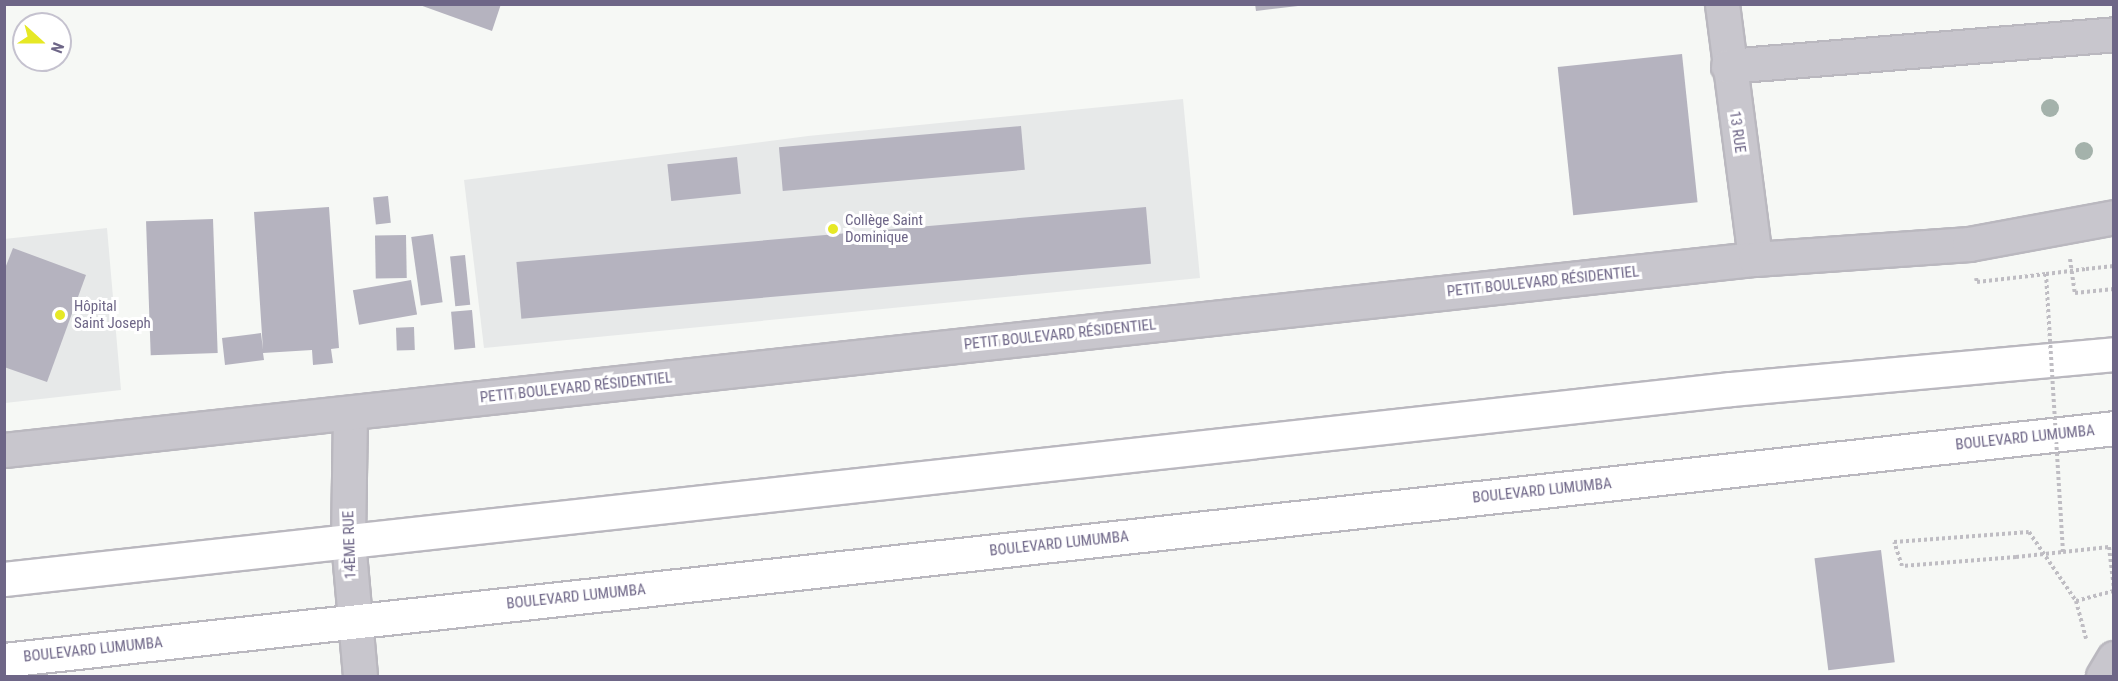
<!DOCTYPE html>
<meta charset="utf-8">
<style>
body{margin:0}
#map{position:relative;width:2118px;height:681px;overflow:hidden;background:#f6f8f5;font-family:"Roboto Condensed",sans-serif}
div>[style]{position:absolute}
.built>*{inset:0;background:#e7e9e9}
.building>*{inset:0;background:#b5b3bf;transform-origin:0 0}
.path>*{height:4px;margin-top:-2px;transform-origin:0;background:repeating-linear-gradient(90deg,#bfbdc3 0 3px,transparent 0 6px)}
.roads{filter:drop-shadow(2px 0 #bab8bf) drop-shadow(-2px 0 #bab8bf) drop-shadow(0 2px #bab8bf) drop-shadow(0 -2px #bab8bf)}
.minor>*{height:33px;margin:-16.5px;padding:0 16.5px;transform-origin:16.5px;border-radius:16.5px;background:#c8c6cd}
.highway>*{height:33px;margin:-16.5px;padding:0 16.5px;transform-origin:16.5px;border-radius:16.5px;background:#fff}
.path-bridge>*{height:4px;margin-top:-2px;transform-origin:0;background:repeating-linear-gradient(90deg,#bfbdc3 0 3px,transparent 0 6px)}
.trees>*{width:18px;height:18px;margin:-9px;border-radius:50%;background:#a4b2ab}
.dots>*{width:16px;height:16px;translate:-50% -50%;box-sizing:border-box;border:3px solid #fff;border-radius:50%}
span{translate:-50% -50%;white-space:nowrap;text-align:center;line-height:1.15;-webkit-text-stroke:6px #fff;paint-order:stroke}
.street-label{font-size:15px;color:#6e6687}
.poi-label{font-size:15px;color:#6e6687}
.left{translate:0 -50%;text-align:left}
.frame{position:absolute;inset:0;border:6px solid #6e6687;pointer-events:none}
.north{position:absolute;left:12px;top:12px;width:60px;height:60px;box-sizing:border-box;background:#fff;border:2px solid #c5c2cf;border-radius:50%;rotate:111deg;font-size:16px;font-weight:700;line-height:24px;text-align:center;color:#6e6687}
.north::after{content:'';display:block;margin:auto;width:21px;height:27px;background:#e6e825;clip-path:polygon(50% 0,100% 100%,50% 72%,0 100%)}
</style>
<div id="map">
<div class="built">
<div style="clip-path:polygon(1183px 99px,1200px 278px,484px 348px,464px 180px,808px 136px)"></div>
<div style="clip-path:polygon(107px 228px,121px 390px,5px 403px,4px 239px)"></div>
</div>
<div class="building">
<div style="clip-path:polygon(417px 4px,501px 4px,492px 31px)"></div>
<div style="clip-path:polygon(1255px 4px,1298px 4px,1298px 6px,1256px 11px)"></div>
<div style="left:1682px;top:54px;width:149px;height:125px;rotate:84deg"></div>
<div style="left:1021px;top:126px;width:44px;height:243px;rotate:85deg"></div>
<div style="left:737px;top:157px;width:37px;height:70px;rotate:84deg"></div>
<div style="left:388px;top:196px;width:27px;height:15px;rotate:84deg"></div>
<div style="clip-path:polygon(329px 207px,339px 348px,331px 349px,333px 363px,313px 365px,312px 350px,263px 353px,264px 360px,225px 365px,222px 338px,261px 333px,263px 350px,254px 212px)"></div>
<div style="left:1146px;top:207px;width:57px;height:632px;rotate:85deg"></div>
<div style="left:213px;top:219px;width:134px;height:67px;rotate:88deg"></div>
<div style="left:433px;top:234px;width:69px;height:22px;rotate:82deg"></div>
<div style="left:406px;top:235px;width:43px;height:31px;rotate:89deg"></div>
<div style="clip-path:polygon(13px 248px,86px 275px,47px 382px,4px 367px,4px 271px)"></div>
<div style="left:465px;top:255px;width:50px;height:15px;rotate:84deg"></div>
<div style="left:411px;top:280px;width:35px;height:59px;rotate:80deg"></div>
<div style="left:472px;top:310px;width:38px;height:21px;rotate:85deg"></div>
<div style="left:414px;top:327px;width:23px;height:18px;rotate:88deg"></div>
<div style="left:1881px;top:550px;width:113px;height:67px;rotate:83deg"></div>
</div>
<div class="path">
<div style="left:2070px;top:259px;width:34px;rotate:82deg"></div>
<div style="left:2075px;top:293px;width:39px;rotate:-6deg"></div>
<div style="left:2086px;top:269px;width:28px;rotate:-6deg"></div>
<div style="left:1976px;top:278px;width:4px;rotate:76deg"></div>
<div style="left:1977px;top:282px;width:69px;rotate:-6.6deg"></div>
<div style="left:2063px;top:552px;width:46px;rotate:-6.2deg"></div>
<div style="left:2109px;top:547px;width:42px;rotate:83.2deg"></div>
<div style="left:2016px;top:557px;width:114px;rotate:175.5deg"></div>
<div style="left:1902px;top:566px;width:25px;rotate:-108deg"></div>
<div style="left:1894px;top:542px;width:135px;rotate:-4.2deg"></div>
<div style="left:2029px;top:532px;width:83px;rotate:55.7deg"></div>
<div style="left:2076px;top:601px;width:39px;rotate:75deg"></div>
<div style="left:2076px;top:601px;width:39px;rotate:-15deg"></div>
</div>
<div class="roads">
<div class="minor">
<div style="left:1722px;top:4px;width:257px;rotate:82.6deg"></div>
<div style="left:1728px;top:66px;width:387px;rotate:-4.7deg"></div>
<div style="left:350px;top:413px;width:128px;rotate:90.9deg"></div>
<div style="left:348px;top:541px;width:136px;rotate:84.9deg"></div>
<div style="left:4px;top:450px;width:1761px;rotate:-6.23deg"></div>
<div style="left:1755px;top:259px;width:215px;rotate:-4deg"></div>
<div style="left:1969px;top:244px;width:147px;rotate:-10.5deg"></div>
<div style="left:2103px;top:676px;width:21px;rotate:-59deg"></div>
</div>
<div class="highway">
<div style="left:4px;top:579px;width:1737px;rotate:-6.28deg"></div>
<div style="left:1731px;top:389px;width:385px;rotate:-5.2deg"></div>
<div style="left:4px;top:660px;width:2123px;rotate:-6.27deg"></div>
</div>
</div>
<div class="path-bridge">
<div style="left:2016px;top:557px;width:47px;rotate:-6.1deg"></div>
<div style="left:2063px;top:552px;width:279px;rotate:-93.5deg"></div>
<div style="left:2046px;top:274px;width:40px;rotate:-7.1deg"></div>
</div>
<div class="trees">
<div style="left:2050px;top:108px"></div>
<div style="left:2084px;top:151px"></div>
</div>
<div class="dots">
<div style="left:833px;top:229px;background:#e6e825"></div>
<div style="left:60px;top:315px;background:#e6e825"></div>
</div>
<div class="street-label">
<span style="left:1737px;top:132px;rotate:82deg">13 RUE</span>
<span style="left:1543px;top:282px;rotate:-6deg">PETIT BOULEVARD RÉSIDENTIEL</span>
<span style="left:1060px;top:335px;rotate:-6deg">PETIT BOULEVARD RÉSIDENTIEL</span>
<span style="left:576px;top:388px;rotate:-6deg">PETIT BOULEVARD RÉSIDENTIEL</span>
<span style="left:2025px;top:438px;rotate:-6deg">BOULEVARD LUMUMBA</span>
<span style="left:1542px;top:491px;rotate:-6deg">BOULEVARD LUMUMBA</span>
<span style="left:1059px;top:544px;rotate:-6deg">BOULEVARD LUMUMBA</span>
<span style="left:350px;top:545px;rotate:-92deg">14ÈME RUE</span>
<span style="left:576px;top:597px;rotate:-6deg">BOULEVARD LUMUMBA</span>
<span style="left:93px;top:650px;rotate:-6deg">BOULEVARD LUMUMBA</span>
</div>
<div class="poi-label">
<span class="left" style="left:845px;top:229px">Collège Saint<br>Dominique</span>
<span class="left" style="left:74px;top:315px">Hôpital<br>Saint Joseph</span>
</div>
<div class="frame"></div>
<div class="north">N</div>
</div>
